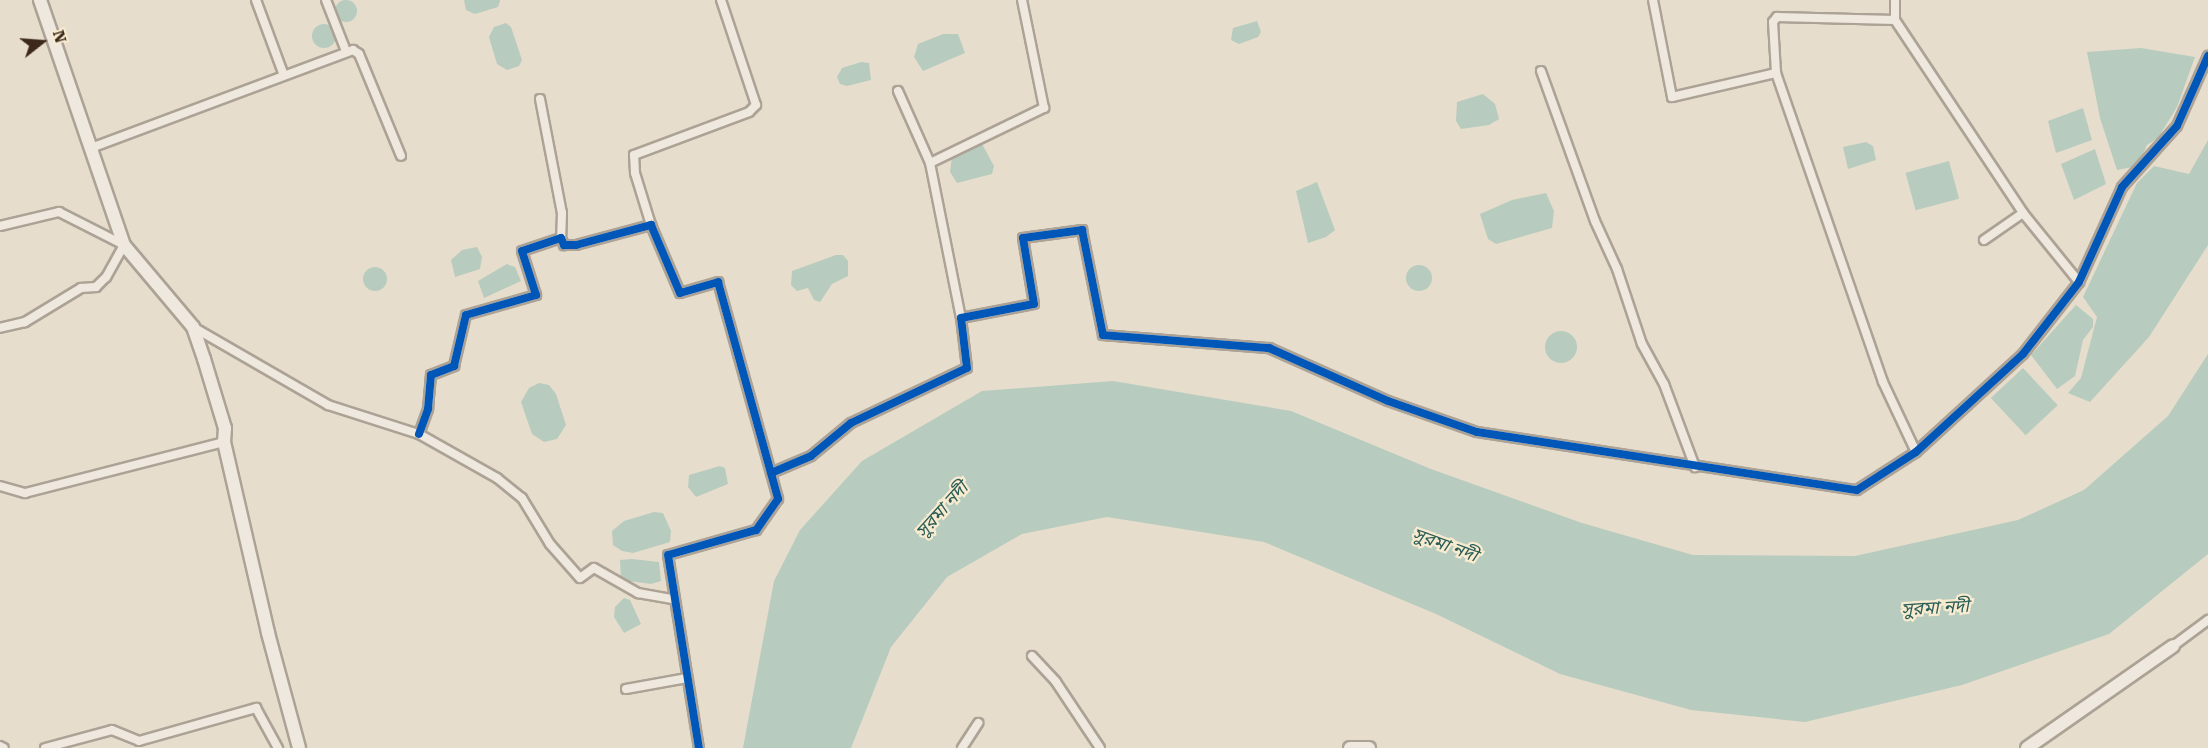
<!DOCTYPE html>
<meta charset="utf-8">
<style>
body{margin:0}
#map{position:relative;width:2208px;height:748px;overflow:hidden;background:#e7ddcc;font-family:"Roboto Serif","Noto Sans Bengali",serif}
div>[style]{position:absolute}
.water>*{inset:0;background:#b7ccbe;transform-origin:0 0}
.round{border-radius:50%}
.roads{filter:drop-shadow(2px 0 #aca295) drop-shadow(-2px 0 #aca295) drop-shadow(0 2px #aca295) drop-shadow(0 -2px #aca295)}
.street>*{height:8px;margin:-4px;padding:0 4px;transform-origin:4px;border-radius:4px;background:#efe8de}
.secondary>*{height:12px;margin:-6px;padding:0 6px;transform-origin:6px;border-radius:6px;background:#efe8de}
.cycleway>*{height:8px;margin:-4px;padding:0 4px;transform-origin:4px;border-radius:4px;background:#0057b8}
span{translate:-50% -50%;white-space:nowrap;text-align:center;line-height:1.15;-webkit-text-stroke:4.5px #f9ebd0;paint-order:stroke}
.water-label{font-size:18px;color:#295e57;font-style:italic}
.north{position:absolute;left:12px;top:12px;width:60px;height:60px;-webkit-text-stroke:4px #f9ebd0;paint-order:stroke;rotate:73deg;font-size:16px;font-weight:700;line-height:24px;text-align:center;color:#3c291c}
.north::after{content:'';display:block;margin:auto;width:21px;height:27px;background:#3c291c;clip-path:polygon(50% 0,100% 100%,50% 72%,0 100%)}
</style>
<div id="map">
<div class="water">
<div style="clip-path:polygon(464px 0,500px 0,500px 1px,498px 7px,475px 14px,466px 10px)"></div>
<div class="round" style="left:335px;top:0;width:22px;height:22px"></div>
<div style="clip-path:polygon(1257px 21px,1261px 32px,1258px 37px,1239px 44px,1231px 40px,1233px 28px)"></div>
<div style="clip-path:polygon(506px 23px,511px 27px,522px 60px,519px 66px,507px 70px,497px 64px,489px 37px,494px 27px)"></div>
<div class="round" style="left:312px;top:24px;width:24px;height:24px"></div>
<div style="clip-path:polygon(943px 34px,958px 34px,965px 53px,923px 71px,914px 57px,918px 44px)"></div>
<div style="clip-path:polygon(2141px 48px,2195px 57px,2177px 107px,2158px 138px,2147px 145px,2138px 166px,2117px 170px,2100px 118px,2087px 52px)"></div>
<div style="clip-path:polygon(861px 62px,869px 63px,871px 80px,847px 86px,840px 84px,837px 77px,842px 68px)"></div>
<div style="clip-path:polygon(1483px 94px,1495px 104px,1499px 119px,1489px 125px,1461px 129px,1456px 121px,1457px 102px)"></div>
<div style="clip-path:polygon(2083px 108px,2092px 140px,2056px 153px,2048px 121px)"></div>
<div style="clip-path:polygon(2208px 140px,2208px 245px,2149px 337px,2090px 402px,2068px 393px,2081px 378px,2097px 317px,2083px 297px,2137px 183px,2154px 166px,2189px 174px)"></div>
<div style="clip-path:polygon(1866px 142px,1873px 146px,1876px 160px,1848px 169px,1843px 147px)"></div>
<div style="clip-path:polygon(982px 144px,994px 166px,992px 174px,957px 183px,950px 172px,952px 157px)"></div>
<div style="clip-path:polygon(2095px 149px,2106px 184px,2074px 200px,2061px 164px)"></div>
<div style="left:1949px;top:161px;width:39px;height:45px;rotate:75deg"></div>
<div style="clip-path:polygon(1317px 182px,1335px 230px,1326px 237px,1308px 243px,1296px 191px)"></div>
<div style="clip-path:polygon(1546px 193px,1554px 211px,1552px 228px,1496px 244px,1488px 239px,1480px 214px,1512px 200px)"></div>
<div style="clip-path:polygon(477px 247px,482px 257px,480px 269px,455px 277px,451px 260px,462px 250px)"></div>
<div style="clip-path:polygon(836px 255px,843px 255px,848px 261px,848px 276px,832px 284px,820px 302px,814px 300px,808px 288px,797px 291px,791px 285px,792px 271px)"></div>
<div style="clip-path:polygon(507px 264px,515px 267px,521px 281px,484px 298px,478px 281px)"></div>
<div class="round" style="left:1406px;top:265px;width:26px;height:26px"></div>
<div class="round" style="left:363px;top:267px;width:24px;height:24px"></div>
<div style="clip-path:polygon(2076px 305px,2093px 319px,2093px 327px,2083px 340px,2075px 376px,2057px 389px,2031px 355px)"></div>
<div class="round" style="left:1545px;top:331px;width:32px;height:32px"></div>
<div style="clip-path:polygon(2208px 354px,2208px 554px,2109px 634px,1962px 685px,1805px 722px,1691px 710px,1560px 674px,1436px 614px,1264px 542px,1107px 517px,1022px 534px,947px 577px,891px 647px,851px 748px,743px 748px,774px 581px,800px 530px,862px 461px,982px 391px,1113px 381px,1291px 411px,1431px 469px,1582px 523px,1693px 555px,1855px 556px,2018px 520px,2084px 490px,2168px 416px)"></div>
<div style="left:2023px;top:368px;width:51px;height:44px;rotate:47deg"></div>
<div style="clip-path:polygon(539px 383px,549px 385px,556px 394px,566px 425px,557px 439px,544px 442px,532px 434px,521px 402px,529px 388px)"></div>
<div style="clip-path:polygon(720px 466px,725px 468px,728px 484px,696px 497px,688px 487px,689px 475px)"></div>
<div style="clip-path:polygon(654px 512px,663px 513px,671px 531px,670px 542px,633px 553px,622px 551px,613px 545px,612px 531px,624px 521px)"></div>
<div style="clip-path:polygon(632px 559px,659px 562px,661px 581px,651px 584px,621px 580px,620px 560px)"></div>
<div style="clip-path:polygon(624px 598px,630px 600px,641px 624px,624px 633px,614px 617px,615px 607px)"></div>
</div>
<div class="roads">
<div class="street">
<div style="left:256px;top:0;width:78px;rotate:69.7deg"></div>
<div style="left:326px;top:0;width:55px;rotate:68.6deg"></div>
<div style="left:1653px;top:0;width:99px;rotate:78.9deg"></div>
<div style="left:1672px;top:97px;width:107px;rotate:-13deg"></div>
<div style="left:1895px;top:0;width:20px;rotate:90deg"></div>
<div style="left:1895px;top:20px;width:232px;rotate:56.4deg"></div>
<div style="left:1895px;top:20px;width:118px;rotate:-178.5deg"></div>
<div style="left:1777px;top:17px;width:6px;rotate:129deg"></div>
<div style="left:1773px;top:22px;width:51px;rotate:86.6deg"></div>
<div style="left:1776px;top:73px;width:327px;rotate:70.9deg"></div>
<div style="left:1883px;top:382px;width:77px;rotate:64.8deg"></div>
<div style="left:1541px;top:71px;width:159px;rotate:70.2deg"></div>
<div style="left:1595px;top:221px;width:53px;rotate:65.4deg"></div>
<div style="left:1617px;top:269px;width:79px;rotate:71.6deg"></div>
<div style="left:1642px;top:344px;width:46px;rotate:61.2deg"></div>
<div style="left:1664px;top:384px;width:89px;rotate:69.5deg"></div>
<div style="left:898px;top:91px;width:79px;rotate:66deg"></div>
<div style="left:930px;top:163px;width:158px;rotate:78.7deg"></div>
<div style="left:540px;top:99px;width:116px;rotate:79.1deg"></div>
<div style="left:562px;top:213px;width:25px;rotate:92deg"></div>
<div style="left:91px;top:148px;width:280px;rotate:-20.5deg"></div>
<div style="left:353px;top:50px;width:7px;rotate:34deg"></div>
<div style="left:359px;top:54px;width:110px;rotate:67.6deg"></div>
<div style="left:930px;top:163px;width:127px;rotate:-25.8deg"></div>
<div style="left:1044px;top:108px;width:110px;rotate:-101.5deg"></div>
<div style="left:651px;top:225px;width:54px;rotate:-107.1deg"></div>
<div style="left:635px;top:173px;width:18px;rotate:-93deg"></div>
<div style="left:634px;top:155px;width:123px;rotate:-20.5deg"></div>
<div style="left:749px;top:112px;width:10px;rotate:-45deg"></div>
<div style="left:756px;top:105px;width:111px;rotate:-108.4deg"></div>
<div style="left:0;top:226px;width:61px;rotate:-13.3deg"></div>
<div style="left:59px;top:212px;width:73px;rotate:26.9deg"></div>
<div style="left:124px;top:245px;width:37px;rotate:119deg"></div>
<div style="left:106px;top:277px;width:14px;rotate:135deg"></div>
<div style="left:96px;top:287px;width:15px;rotate:176deg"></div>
<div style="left:81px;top:288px;width:66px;rotate:148.7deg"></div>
<div style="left:25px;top:322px;width:26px;rotate:167deg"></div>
<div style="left:1984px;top:240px;width:47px;rotate:-34.7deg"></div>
<div style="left:2023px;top:213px;width:89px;rotate:50.9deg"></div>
<div style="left:193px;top:327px;width:156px;rotate:30deg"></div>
<div style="left:328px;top:405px;width:96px;rotate:17.7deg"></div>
<div style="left:419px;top:434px;width:90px;rotate:29.4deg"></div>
<div style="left:497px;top:478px;width:32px;rotate:39deg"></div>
<div style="left:522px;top:498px;width:54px;rotate:58.7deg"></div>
<div style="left:550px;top:544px;width:45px;rotate:48.6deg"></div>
<div style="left:580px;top:578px;width:17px;rotate:-36deg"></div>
<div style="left:594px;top:568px;width:51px;rotate:29.6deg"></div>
<div style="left:638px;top:593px;width:35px;rotate:10deg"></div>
<div style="left:419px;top:434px;width:27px;rotate:-70deg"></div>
<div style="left:428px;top:409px;width:34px;rotate:-85deg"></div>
<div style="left:431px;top:375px;width:25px;rotate:-21deg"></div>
<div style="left:454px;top:366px;width:52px;rotate:-76.8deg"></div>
<div style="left:466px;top:315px;width:73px;rotate:-15.9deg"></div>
<div style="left:536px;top:295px;width:46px;rotate:-107.7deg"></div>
<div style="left:522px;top:251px;width:41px;rotate:-18.4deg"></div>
<div style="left:561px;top:238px;width:8px;rotate:67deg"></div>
<div style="left:564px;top:245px;width:12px"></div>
<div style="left:576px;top:245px;width:78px;rotate:-14.9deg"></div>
<div style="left:651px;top:225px;width:74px;rotate:66.9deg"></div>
<div style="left:680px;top:293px;width:40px;rotate:-16deg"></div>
<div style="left:718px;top:282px;width:225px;rotate:74.5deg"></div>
<div style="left:778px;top:499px;width:38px;rotate:125deg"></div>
<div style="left:756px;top:530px;width:91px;rotate:164.1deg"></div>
<div style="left:668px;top:555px;width:195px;rotate:80.9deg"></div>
<div style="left:771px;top:473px;width:43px;rotate:-23deg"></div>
<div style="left:811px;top:456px;width:52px;rotate:-39.5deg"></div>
<div style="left:851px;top:423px;width:128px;rotate:-25.4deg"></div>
<div style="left:967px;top:368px;width:50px;rotate:-96.8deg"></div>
<div style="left:961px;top:318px;width:74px;rotate:-10.9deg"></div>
<div style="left:1034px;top:304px;width:67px;rotate:-99.5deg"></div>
<div style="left:1023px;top:238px;width:60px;rotate:-7.7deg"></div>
<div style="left:1082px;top:230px;width:107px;rotate:78.7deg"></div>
<div style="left:1103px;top:335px;width:167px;rotate:4.5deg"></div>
<div style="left:1269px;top:348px;width:130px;rotate:24deg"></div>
<div style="left:1388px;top:401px;width:94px;rotate:19.2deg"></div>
<div style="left:1477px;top:432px;width:384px;rotate:8.7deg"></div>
<div style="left:1857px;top:490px;width:70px;rotate:-32.8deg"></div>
<div style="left:1916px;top:452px;width:145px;rotate:-42.5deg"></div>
<div style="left:2023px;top:354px;width:91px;rotate:-52.1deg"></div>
<div style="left:2079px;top:282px;width:104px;rotate:-65.6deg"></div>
<div style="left:2122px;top:187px;width:82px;rotate:-48deg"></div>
<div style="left:2177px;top:126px;width:77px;rotate:-66.1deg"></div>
<div style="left:0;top:486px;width:26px;rotate:16deg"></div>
<div style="left:25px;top:493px;width:205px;rotate:-14.4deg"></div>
<div style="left:2173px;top:646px;width:44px;rotate:-36.6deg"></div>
<div style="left:1032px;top:656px;width:35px;rotate:47deg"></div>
<div style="left:1056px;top:682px;width:79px;rotate:56.3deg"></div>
<div style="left:626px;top:689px;width:62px;rotate:-10.2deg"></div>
<div style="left:0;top:746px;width:4px;rotate:27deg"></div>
<div style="left:45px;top:748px;width:69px;rotate:-15deg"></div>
<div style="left:112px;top:730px;width:29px;rotate:22deg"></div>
<div style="left:139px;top:741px;width:122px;rotate:-15.8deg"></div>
<div style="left:256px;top:708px;width:46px;rotate:61.2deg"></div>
<div style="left:962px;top:748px;width:30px;rotate:-57deg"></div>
</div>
<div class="secondary">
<div style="left:40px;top:0;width:259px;rotate:71.1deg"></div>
<div style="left:124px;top:245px;width:107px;rotate:49.9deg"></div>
<div style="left:193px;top:327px;width:34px;rotate:71deg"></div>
<div style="left:204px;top:359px;width:72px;rotate:73.1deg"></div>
<div style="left:225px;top:428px;width:14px;rotate:94deg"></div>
<div style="left:224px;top:442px;width:196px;rotate:77deg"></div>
<div style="left:268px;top:633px;width:119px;rotate:74.9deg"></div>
<div style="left:1350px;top:748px;width:19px"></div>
<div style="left:2027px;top:748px;width:178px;rotate:-34.9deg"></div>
</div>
</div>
<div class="cycleway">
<div style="left:419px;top:434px;width:27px;rotate:-70deg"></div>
<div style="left:428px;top:409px;width:34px;rotate:-85deg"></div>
<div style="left:431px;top:375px;width:25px;rotate:-21deg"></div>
<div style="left:454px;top:366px;width:52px;rotate:-76.8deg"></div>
<div style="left:466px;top:315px;width:73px;rotate:-15.9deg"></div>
<div style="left:536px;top:295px;width:46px;rotate:-107.7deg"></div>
<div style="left:522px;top:251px;width:41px;rotate:-18.4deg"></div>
<div style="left:561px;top:238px;width:8px;rotate:67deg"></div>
<div style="left:564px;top:245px;width:12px"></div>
<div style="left:576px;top:245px;width:78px;rotate:-14.9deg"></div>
<div style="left:651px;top:225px;width:74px;rotate:66.9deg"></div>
<div style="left:680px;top:293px;width:40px;rotate:-16deg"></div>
<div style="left:718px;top:282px;width:225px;rotate:74.5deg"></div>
<div style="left:778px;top:499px;width:38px;rotate:125deg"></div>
<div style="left:756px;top:530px;width:91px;rotate:164.1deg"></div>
<div style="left:668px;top:555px;width:195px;rotate:80.9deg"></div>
<div style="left:771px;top:473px;width:43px;rotate:-23deg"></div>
<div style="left:811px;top:456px;width:52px;rotate:-39.5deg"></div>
<div style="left:851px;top:423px;width:128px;rotate:-25.4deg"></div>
<div style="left:967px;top:368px;width:50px;rotate:-96.8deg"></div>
<div style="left:961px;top:318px;width:74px;rotate:-10.9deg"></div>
<div style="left:1034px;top:304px;width:67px;rotate:-99.5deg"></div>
<div style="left:1023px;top:238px;width:60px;rotate:-7.7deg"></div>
<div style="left:1082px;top:230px;width:107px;rotate:78.7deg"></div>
<div style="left:1103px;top:335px;width:167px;rotate:4.5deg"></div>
<div style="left:1269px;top:348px;width:130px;rotate:24deg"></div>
<div style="left:1388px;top:401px;width:94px;rotate:19.2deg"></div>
<div style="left:1477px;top:432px;width:384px;rotate:8.7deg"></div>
<div style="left:1857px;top:490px;width:70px;rotate:-32.8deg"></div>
<div style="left:1916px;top:452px;width:145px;rotate:-42.5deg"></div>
<div style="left:2023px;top:354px;width:91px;rotate:-52.1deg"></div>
<div style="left:2079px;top:282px;width:104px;rotate:-65.6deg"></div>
<div style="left:2122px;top:187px;width:82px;rotate:-48deg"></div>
<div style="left:2177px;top:126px;width:77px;rotate:-66.1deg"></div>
</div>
<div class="water-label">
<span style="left:942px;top:510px;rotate:-48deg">সুরমা নদী</span>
<span style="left:1445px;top:545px;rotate:20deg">সুরমা নদী</span>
<span style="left:1935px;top:608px;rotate:-3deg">সুরমা নদী</span>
</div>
<div class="north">N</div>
</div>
